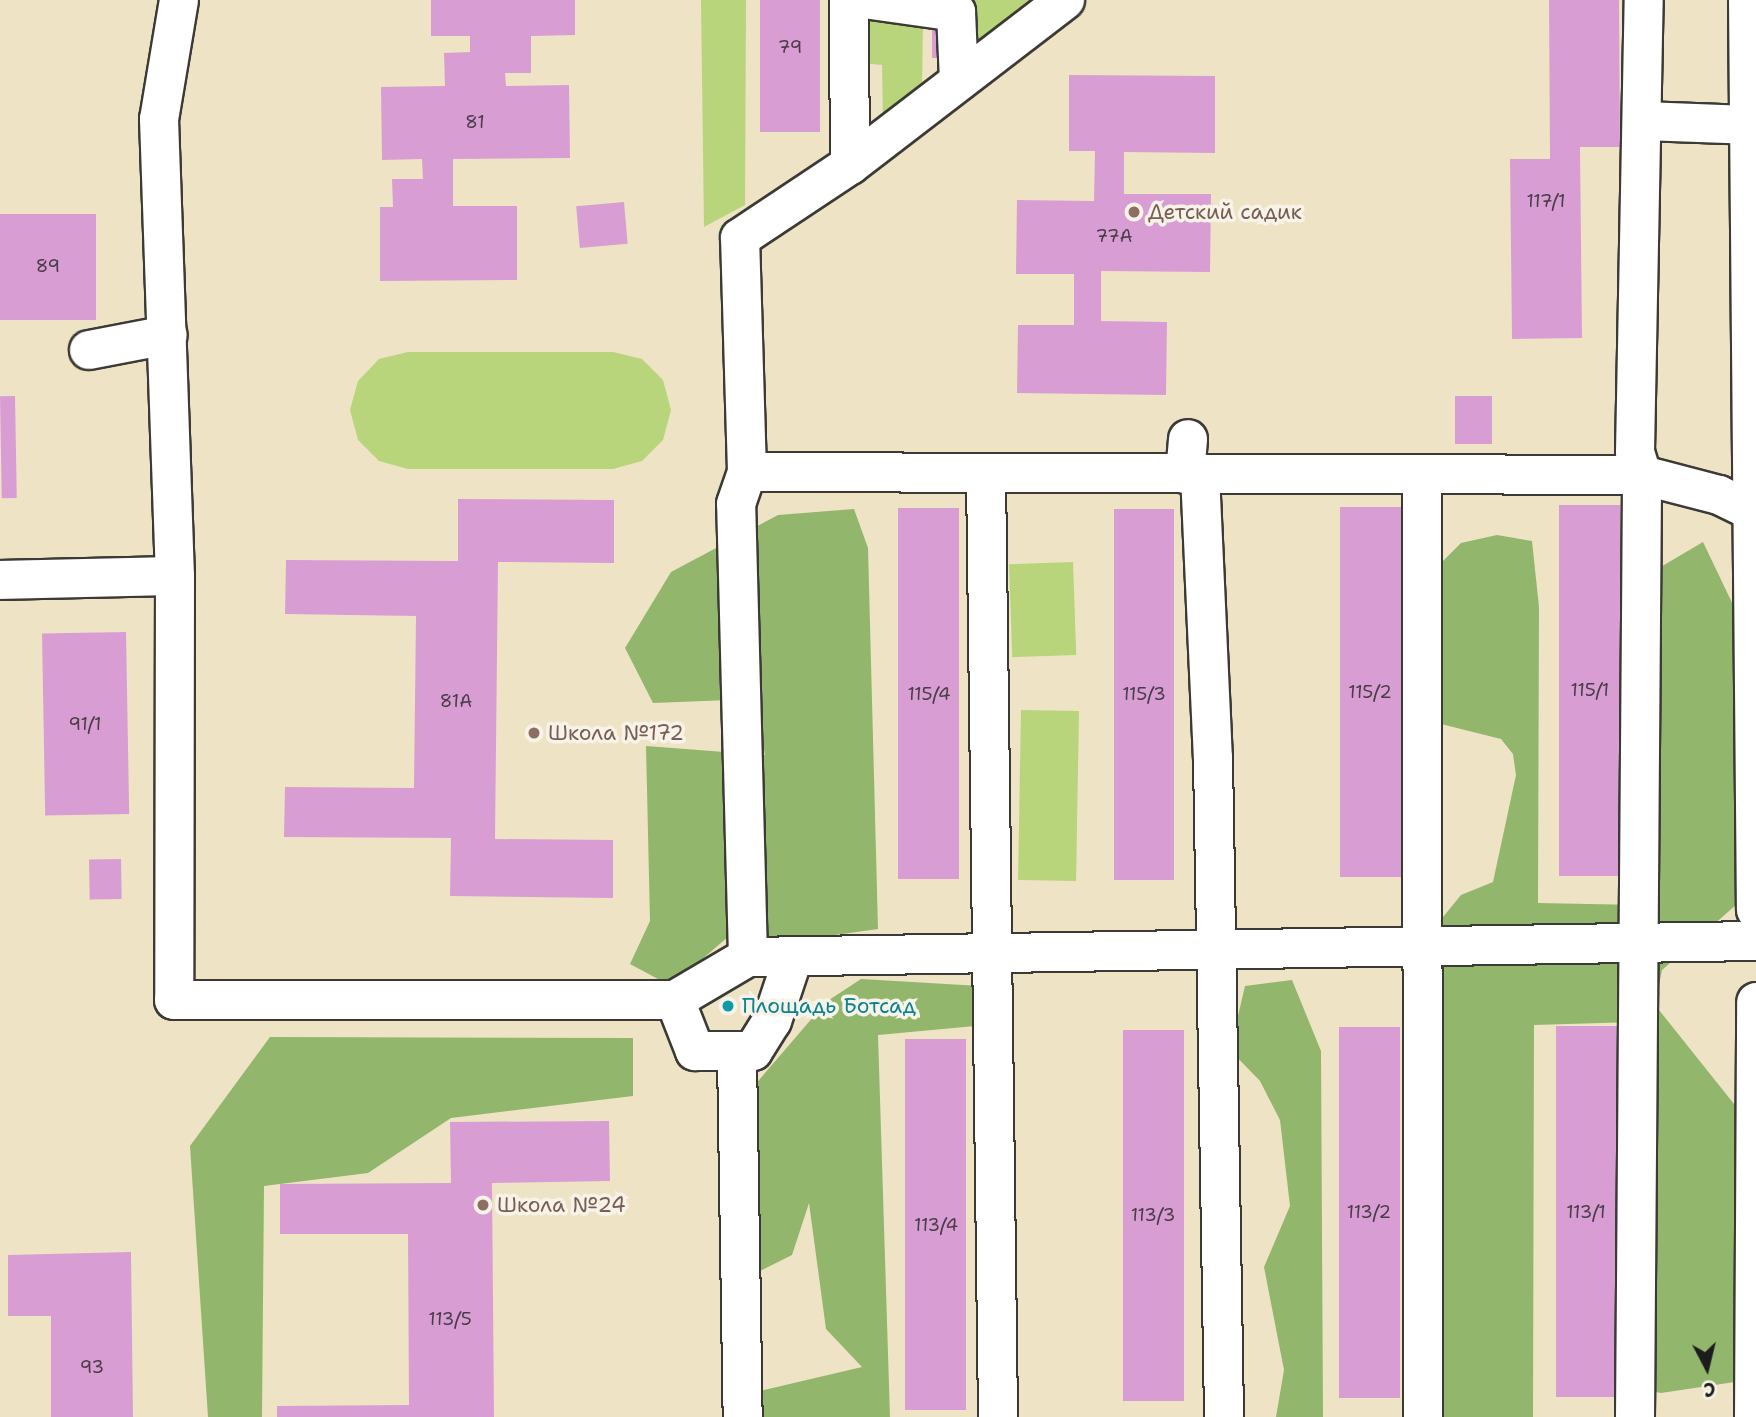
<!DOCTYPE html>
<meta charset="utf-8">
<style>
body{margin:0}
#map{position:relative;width:1756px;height:1417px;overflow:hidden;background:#eee3c5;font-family:"Shantell Sans",sans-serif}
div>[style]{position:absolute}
.green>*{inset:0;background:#b8d57c;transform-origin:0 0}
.forest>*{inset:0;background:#92b66c}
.building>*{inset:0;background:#d89ed4;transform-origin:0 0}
.roads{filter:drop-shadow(2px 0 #3c3a35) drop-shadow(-2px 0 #3c3a35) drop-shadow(0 2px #3c3a35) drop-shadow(0 -2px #3c3a35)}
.minor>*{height:38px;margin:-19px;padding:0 19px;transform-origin:19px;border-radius:19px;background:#fff}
.dots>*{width:19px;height:19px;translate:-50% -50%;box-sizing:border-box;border:4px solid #f7f3e8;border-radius:50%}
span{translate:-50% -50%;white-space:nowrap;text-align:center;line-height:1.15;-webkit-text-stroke:7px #f7f3e8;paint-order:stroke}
.number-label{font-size:18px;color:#4b3c4a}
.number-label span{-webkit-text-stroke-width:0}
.education-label{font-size:21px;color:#785e54}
.left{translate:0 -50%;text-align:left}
.culture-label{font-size:21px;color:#0d838f}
.north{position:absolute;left:1672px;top:1333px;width:70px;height:70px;-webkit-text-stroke:5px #f7f3e8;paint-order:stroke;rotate:173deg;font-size:19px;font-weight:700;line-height:28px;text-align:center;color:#1c1c1c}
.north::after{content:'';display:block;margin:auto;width:24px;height:32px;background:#1c1c1c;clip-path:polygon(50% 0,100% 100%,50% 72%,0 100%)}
</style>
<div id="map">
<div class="green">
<div style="clip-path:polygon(701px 0,746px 0,745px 205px,704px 227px)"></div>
<div style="clip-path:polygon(974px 0,1042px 0,974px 52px)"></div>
<div style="clip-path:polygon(862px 11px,923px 19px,922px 94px,883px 124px,882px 65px,862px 63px)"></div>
<div style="clip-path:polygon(408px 352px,613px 352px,642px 359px,663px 380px,671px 410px,663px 440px,642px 461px,613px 469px,408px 469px,379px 461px,358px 440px,350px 410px,358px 381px,379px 359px)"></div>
<div style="left:1073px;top:562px;width:93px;height:64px;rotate:88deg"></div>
<div style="left:1079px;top:711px;width:170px;height:58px;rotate:91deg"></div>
</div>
<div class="forest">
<div style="clip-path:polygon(854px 509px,868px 548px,878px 929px,785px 942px,729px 936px,671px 986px,630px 964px,650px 921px,646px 746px,765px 755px,755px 699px,653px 703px,625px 648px,671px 572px,778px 515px)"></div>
<div style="clip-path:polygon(1497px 535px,1532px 541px,1539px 607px,1538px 903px,1640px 905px,1642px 578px,1703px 542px,1746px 632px,1745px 897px,1662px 970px,1655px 1005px,1746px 1119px,1748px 1380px,1661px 1393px,1636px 1388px,1635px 1022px,1534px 1025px,1533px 1417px,1405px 1417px,1439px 922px,1461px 895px,1493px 882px,1516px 775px,1513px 754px,1501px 739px,1429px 721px,1422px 582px,1461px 543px)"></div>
<div style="clip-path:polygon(861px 979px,980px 986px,975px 1026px,878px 1035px,890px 1417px,756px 1417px,756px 1392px,862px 1367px,826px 1329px,809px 1203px,792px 1255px,752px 1275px,753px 1087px,826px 1002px)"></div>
<div style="clip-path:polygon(1292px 980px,1321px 1051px,1323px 1417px,1276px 1417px,1284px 1370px,1264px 1267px,1290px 1206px,1280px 1120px,1260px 1081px,1230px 1050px,1245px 986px)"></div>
<div style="clip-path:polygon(270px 1037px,633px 1038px,633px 1096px,451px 1118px,368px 1173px,264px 1186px,262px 1417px,208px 1417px,190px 1146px)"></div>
</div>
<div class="building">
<div style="clip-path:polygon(431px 0,575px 0,575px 35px,531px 36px,531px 73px,505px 73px,506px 86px,569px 85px,570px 158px,453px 159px,453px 206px,517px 206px,517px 280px,380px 281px,380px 207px,393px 207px,392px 179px,423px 179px,422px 159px,382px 160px,381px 87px,445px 86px,444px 53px,470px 52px,470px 36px,431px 36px)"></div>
<div style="left:760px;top:0;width:60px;height:132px"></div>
<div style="clip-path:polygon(1549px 0,1619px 0,1620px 147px,1580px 147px,1582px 338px,1512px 339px,1510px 159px,1550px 159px)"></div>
<div style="left:932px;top:30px;width:15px;height:28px"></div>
<div style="clip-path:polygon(1069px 75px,1215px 76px,1215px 153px,1124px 152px,1124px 194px,1211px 194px,1210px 272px,1101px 271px,1101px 321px,1167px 322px,1166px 395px,1017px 393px,1018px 325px,1074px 325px,1074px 274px,1016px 274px,1017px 200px,1094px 201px,1095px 151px,1069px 151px)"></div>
<div style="left:624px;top:202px;width:42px;height:48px;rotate:85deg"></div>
<div style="left:0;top:214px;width:96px;height:106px"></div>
<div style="left:15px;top:396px;width:102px;height:15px;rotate:89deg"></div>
<div style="left:1455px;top:396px;width:37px;height:48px"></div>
<div style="clip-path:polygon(458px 499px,614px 500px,614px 563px,498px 562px,495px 839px,613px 840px,613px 898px,450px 896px,451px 838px,284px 837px,285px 787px,414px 788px,416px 616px,285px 614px,286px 560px,458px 561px)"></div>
<div style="left:1559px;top:505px;width:61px;height:371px"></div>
<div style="left:1340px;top:507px;width:61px;height:370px"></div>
<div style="left:898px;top:508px;width:61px;height:371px"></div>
<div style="left:1114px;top:509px;width:60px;height:371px"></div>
<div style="left:126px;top:632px;width:182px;height:84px;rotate:89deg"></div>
<div style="left:121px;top:859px;width:40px;height:32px;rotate:89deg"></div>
<div style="left:1556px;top:1026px;width:61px;height:371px"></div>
<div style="left:1339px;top:1027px;width:61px;height:371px"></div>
<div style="left:1123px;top:1030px;width:61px;height:371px"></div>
<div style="left:905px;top:1039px;width:61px;height:371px"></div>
<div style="clip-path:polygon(609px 1121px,610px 1181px,492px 1183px,494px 1417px,277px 1417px,277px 1406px,409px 1405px,408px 1234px,280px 1234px,280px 1184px,451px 1183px,450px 1122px)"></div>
<div style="clip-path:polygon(131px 1252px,133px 1417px,51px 1417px,51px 1316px,8px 1316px,8px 1255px)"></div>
</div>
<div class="roads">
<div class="minor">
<div style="left:179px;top:0;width:121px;rotate:99.5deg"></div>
<div style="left:159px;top:119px;width:457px;rotate:88deg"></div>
<div style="left:175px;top:576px;width:424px;rotate:90.1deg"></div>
<div style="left:174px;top:1000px;width:501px"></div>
<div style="left:675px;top:1000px;width:85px;rotate:-30.5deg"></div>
<div style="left:748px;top:957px;width:1008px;rotate:-0.91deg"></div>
<div style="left:849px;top:0;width:165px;rotate:89.7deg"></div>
<div style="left:871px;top:0;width:86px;rotate:8deg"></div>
<div style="left:956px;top:12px;width:69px;rotate:87.5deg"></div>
<div style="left:1748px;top:0;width:910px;rotate:89.5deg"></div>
<div style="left:1642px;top:121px;width:107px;rotate:2.1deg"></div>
<div style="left:89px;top:350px;width:80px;rotate:-10.8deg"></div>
<div style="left:747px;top:472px;width:895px;rotate:0.19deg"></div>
<div style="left:1642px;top:475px;width:80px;rotate:14.6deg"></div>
<div style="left:1719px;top:495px;width:41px;rotate:25.9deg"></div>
<div style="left:986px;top:474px;width:943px;rotate:89.27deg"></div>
<div style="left:1185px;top:474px;width:35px;rotate:-85deg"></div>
<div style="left:1200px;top:474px;width:284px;rotate:87.4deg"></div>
<div style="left:1213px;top:758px;width:659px;rotate:89.04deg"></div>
<div style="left:1422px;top:477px;width:940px;rotate:89.94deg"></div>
<div style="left:0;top:580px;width:175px;rotate:-1.3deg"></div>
<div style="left:748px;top:957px;width:453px;rotate:-91.5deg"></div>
<div style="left:736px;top:504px;width:34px;rotate:-71deg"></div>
<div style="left:747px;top:472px;width:234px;rotate:-91.7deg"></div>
<div style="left:740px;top:238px;width:132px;rotate:-33.6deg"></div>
<div style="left:850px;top:165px;width:271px;rotate:-37.5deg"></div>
<div style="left:675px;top:1000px;width:55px;rotate:68.6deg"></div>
<div style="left:695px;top:1051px;width:58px"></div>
<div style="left:753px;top:1051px;width:36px;rotate:-58deg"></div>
<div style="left:772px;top:1021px;width:63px;rotate:-71.6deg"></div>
<div style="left:737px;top:1055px;width:362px;rotate:89.1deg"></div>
<div style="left:1635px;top:1417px;width:942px;rotate:-89.57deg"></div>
<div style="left:1642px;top:475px;width:24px;rotate:-107deg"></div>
<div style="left:1635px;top:452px;width:452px;rotate:-88.9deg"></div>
<div style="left:1754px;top:1417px;width:415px;rotate:-89.7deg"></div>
</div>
</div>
<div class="dots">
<div style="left:1134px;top:212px;background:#8d6e63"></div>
<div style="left:534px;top:733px;background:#8d6e63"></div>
<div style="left:728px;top:1006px;background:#0f9aa8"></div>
<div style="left:483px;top:1205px;background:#8d6e63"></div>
</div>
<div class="number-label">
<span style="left:790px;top:47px">79</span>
<span style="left:475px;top:122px">81</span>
<span style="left:1546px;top:201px">117/1</span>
<span style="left:1114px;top:236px">77А</span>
<span style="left:48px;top:266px">89</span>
<span style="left:1590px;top:690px">115/1</span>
<span style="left:1370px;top:692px">115/2</span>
<span style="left:929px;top:694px">115/4</span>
<span style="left:1144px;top:694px">115/3</span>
<span style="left:456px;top:701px">81А</span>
<span style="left:85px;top:724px">91/1</span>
<span style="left:1369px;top:1212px">113/2</span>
<span style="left:1586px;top:1212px">113/1</span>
<span style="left:1153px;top:1215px">113/3</span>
<span style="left:936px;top:1225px">113/4</span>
<span style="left:450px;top:1319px">113/5</span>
<span style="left:92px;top:1367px">93</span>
</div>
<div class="education-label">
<span class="left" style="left:1148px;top:212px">Детский садик</span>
<span class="left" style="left:548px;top:733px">Школа №172</span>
<span class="left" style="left:497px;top:1205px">Школа №24</span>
</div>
<div class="culture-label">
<span class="left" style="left:742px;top:1006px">Площадь Ботсад</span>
</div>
<div class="north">С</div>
</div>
